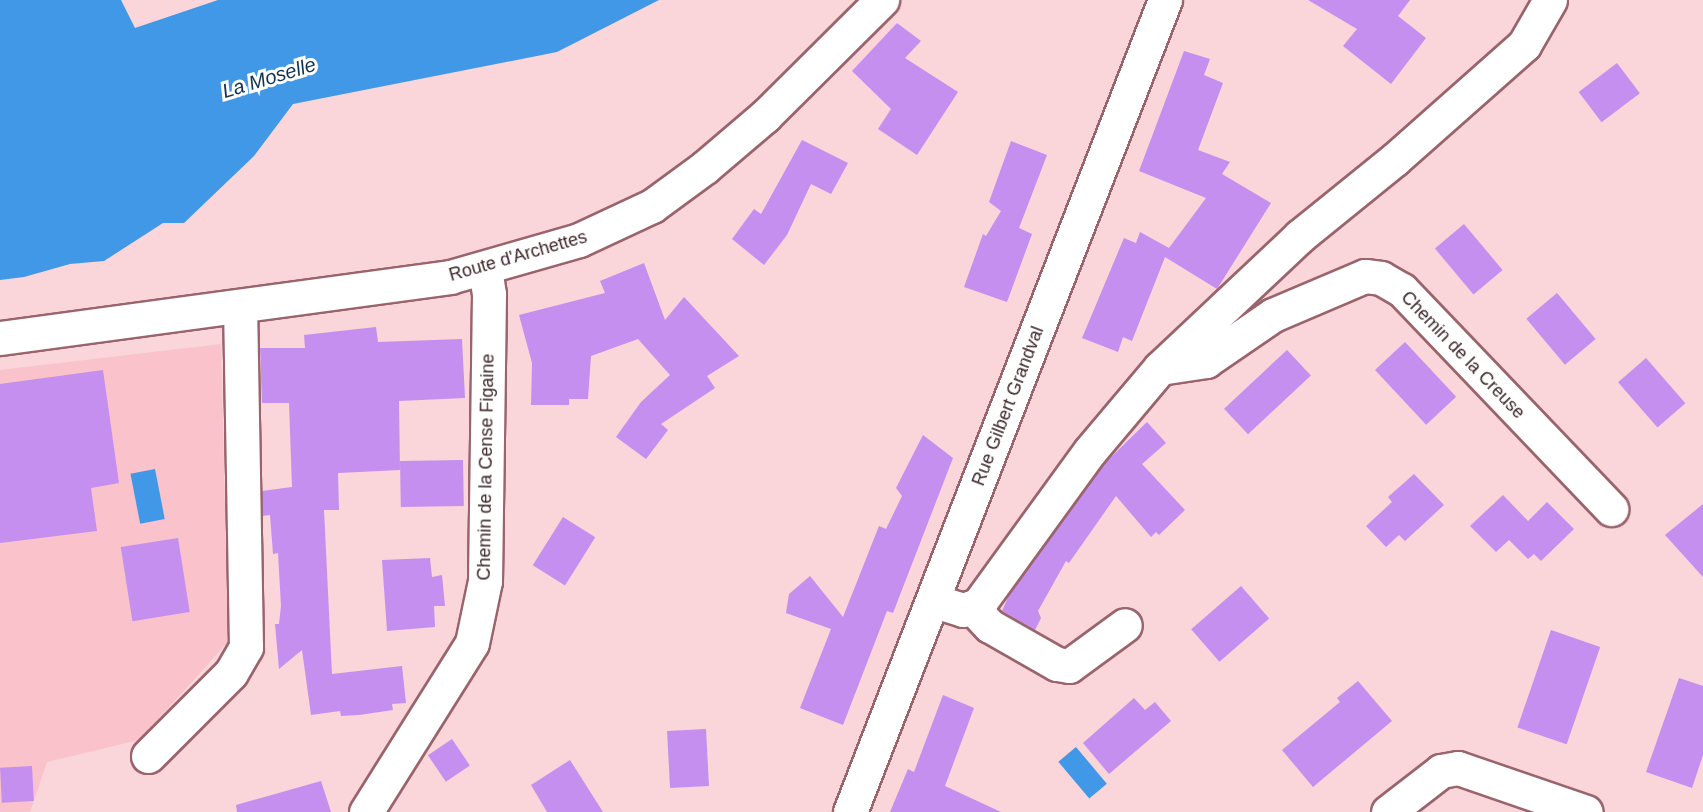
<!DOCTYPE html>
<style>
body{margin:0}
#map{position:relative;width:1703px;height:812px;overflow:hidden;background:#fad5da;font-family:Arial,sans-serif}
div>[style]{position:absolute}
.built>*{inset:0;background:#fac2ca}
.water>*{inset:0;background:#4098e7;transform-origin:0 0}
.building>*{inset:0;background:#c48fee;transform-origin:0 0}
.roads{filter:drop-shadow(2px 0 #9a646c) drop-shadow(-2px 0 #9a646c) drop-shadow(0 2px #9a646c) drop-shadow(0 -2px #9a646c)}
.minor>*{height:33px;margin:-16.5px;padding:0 16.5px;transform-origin:16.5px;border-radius:16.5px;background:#fff}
span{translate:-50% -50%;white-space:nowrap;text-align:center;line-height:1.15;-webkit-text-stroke:6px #fff;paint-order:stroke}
.street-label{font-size:18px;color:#3c2529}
.water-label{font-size:20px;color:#103353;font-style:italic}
</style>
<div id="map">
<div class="built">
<div style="clip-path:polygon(221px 344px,228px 642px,139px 740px,47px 762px,30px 812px,0 812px,0 370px)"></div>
</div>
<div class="water">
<div style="clip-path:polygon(0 0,121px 0,135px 28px,218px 0,659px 0,557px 52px,293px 104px,254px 156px,184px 223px,163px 223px,104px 261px,70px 264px,24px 277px,0 280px)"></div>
<div style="left:155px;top:469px;width:51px;height:25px;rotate:79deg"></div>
<div style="left:1076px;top:747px;width:48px;height:23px;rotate:50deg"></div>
</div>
<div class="building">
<div style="clip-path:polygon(1308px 0,1410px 0,1398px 16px,1426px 38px,1391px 84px,1343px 46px,1357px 29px)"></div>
<div style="clip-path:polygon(897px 23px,921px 41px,905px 58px,958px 92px,917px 155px,878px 129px,891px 109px,852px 71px)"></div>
<div style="clip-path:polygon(1184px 51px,1210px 59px,1204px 75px,1223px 83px,1198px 150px,1230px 162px,1222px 174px,1271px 203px,1217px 289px,1165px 257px,1132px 341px,1123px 337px,1118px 352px,1082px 338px,1124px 238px,1136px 243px,1140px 232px,1169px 248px,1206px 198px,1139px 171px)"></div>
<div style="left:1617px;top:63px;width:38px;height:48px;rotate:53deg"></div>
<div style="clip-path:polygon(802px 140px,848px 163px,831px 194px,811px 184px,787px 235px,764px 265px,732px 239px,754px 209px,761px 214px)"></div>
<div style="clip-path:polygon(1011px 141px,1047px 155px,1019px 228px,1032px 234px,1007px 302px,964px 287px,983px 234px,986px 236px,1001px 211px,989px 202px)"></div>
<div style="left:1464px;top:224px;width:60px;height:38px;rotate:50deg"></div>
<div style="clip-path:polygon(644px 263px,665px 320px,684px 297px,739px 356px,707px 376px,715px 388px,661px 424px,668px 430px,646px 459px,616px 437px,641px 402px,670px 375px,638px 339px,591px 356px,588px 399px,569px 399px,569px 405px,531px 405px,532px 363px,519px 315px,605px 293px,600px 281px)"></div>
<div style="left:1557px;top:293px;width:60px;height:40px;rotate:50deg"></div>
<div style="clip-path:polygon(376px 327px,378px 342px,462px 339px,465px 398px,399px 401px,400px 470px,338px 473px,339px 510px,324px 510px,332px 674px,402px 666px,406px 703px,392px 704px,393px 710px,359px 715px,341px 716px,340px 711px,311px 715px,302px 650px,279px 669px,275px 624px,279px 624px,281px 606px,278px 553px,273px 554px,270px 515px,262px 516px,262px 491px,292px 487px,289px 403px,262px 403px,260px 348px,305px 348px,304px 335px)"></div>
<div style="left:1405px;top:342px;width:75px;height:41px;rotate:47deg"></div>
<div style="left:1287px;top:350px;width:35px;height:86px;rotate:47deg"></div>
<div style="left:1646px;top:358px;width:60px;height:37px;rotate:49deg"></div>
<div style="clip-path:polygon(103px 370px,119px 483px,91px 488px,97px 531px,0 543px,0 384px)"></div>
<div style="clip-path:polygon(1147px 422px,1166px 443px,1142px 464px,1185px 510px,1159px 535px,1156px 532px,1151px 537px,1116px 496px,1069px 563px,1066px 561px,1038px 611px,1041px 618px,1035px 630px,1002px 611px,1009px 595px,1105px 463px)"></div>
<div style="clip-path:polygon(923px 435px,953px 458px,893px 613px,887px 611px,843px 725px,800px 708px,831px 629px,786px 613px,789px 594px,810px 576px,843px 617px,879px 526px,886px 529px,902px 496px,896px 488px)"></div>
<div style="left:463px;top:460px;width:46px;height:63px;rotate:89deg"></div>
<div style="clip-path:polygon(1414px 474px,1444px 505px,1405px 541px,1399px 535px,1386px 547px,1366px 526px,1392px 502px,1388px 497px)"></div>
<div style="clip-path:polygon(1503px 495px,1528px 521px,1547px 502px,1574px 529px,1541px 561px,1534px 554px,1528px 559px,1509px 540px,1496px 552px,1470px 526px)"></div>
<div style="clip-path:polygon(1703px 504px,1703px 577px,1665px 535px)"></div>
<div style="left:563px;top:517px;width:38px;height:57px;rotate:32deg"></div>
<div style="left:178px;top:538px;width:75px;height:58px;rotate:81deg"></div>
<div style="clip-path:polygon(430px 558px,432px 577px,442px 575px,445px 606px,434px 606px,435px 627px,387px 631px,382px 560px)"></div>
<div style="left:1241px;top:586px;width:43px;height:66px;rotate:49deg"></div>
<div style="left:1551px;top:630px;width:52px;height:103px;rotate:19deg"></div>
<div style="clip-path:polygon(1679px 678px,1703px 686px,1703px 755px,1692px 788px,1646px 772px)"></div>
<div style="clip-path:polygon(1358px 681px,1392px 721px,1313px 787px,1282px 750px,1340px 702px,1337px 698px)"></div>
<div style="clip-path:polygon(943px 695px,974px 708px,945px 786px,1001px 812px,890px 812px,908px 769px,914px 772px)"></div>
<div style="clip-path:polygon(1134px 698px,1145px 710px,1155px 702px,1171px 721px,1109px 774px,1083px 743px)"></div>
<div style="left:706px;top:729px;width:57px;height:39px;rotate:87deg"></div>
<div style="left:452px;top:739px;width:32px;height:29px;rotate:56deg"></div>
<div style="clip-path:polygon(570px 760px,603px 812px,547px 812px,531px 785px)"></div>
<div style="left:32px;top:766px;width:35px;height:32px;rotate:87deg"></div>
<div style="clip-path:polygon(321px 781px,331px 812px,237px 812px,236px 805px)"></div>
</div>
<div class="roads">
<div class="minor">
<div style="left:0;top:338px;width:454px;rotate:-7.7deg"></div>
<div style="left:450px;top:277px;width:134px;rotate:-16deg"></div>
<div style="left:579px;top:240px;width:81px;rotate:-25deg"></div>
<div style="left:652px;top:206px;width:66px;rotate:-36.3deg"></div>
<div style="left:705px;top:167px;width:79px;rotate:-40.4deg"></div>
<div style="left:765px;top:116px;width:165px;rotate:-44.8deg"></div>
<div style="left:1160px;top:368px;width:192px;rotate:-43.3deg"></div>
<div style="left:1300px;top:236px;width:121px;rotate:-39deg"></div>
<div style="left:1394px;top:160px;width:174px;rotate:-41.5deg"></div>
<div style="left:1524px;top:45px;width:52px;rotate:-60deg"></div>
<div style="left:934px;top:601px;width:30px;rotate:17deg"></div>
<div style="left:963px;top:610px;width:16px;rotate:-18deg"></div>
<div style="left:978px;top:605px;width:190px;rotate:-54deg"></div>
<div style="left:1090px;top:451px;width:109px;rotate:-49.9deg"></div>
<div style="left:1160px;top:368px;width:47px;rotate:-8.7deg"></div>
<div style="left:1206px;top:361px;width:81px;rotate:-34.5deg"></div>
<div style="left:1273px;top:315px;width:100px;rotate:-23deg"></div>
<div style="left:1365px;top:276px;width:16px;rotate:7deg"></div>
<div style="left:1381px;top:278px;width:24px;rotate:30deg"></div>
<div style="left:1402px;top:290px;width:303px;rotate:46.3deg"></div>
<div style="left:972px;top:607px;width:26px;rotate:47deg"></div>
<div style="left:990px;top:626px;width:77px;rotate:29.6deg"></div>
<div style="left:1057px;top:664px;width:12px;rotate:9deg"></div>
<div style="left:1069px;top:666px;width:69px;rotate:-36.2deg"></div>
<div style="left:148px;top:756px;width:117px;rotate:-45deg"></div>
<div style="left:231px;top:673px;width:30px;rotate:-60deg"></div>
<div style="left:246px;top:647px;width:340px;rotate:-91deg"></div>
<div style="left:366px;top:812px;width:199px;rotate:-57.9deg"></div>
<div style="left:472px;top:643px;width:63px;rotate:-78.2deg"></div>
<div style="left:485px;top:581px;width:287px;rotate:-89.2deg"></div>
<div style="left:489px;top:294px;width:25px;rotate:-99deg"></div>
<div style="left:850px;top:812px;width:871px;rotate:-68.8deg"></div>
<div style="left:1388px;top:812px;width:67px;rotate:-37.7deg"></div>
<div style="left:1441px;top:771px;width:17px;rotate:-10deg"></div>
<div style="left:1458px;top:768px;width:135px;rotate:19deg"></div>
</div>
</div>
<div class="street-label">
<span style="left:518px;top:256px;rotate:-16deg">Route d'Archettes</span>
<span style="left:1463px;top:355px;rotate:46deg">Chemin de la Creuse</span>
<span style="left:1008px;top:406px;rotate:-69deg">Rue Gilbert Grandval</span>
<span style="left:486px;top:467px;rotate:-89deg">Chemin de la Cense Figaine</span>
</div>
<div class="water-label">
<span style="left:269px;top:78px;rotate:-17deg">La Moselle</span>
</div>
</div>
